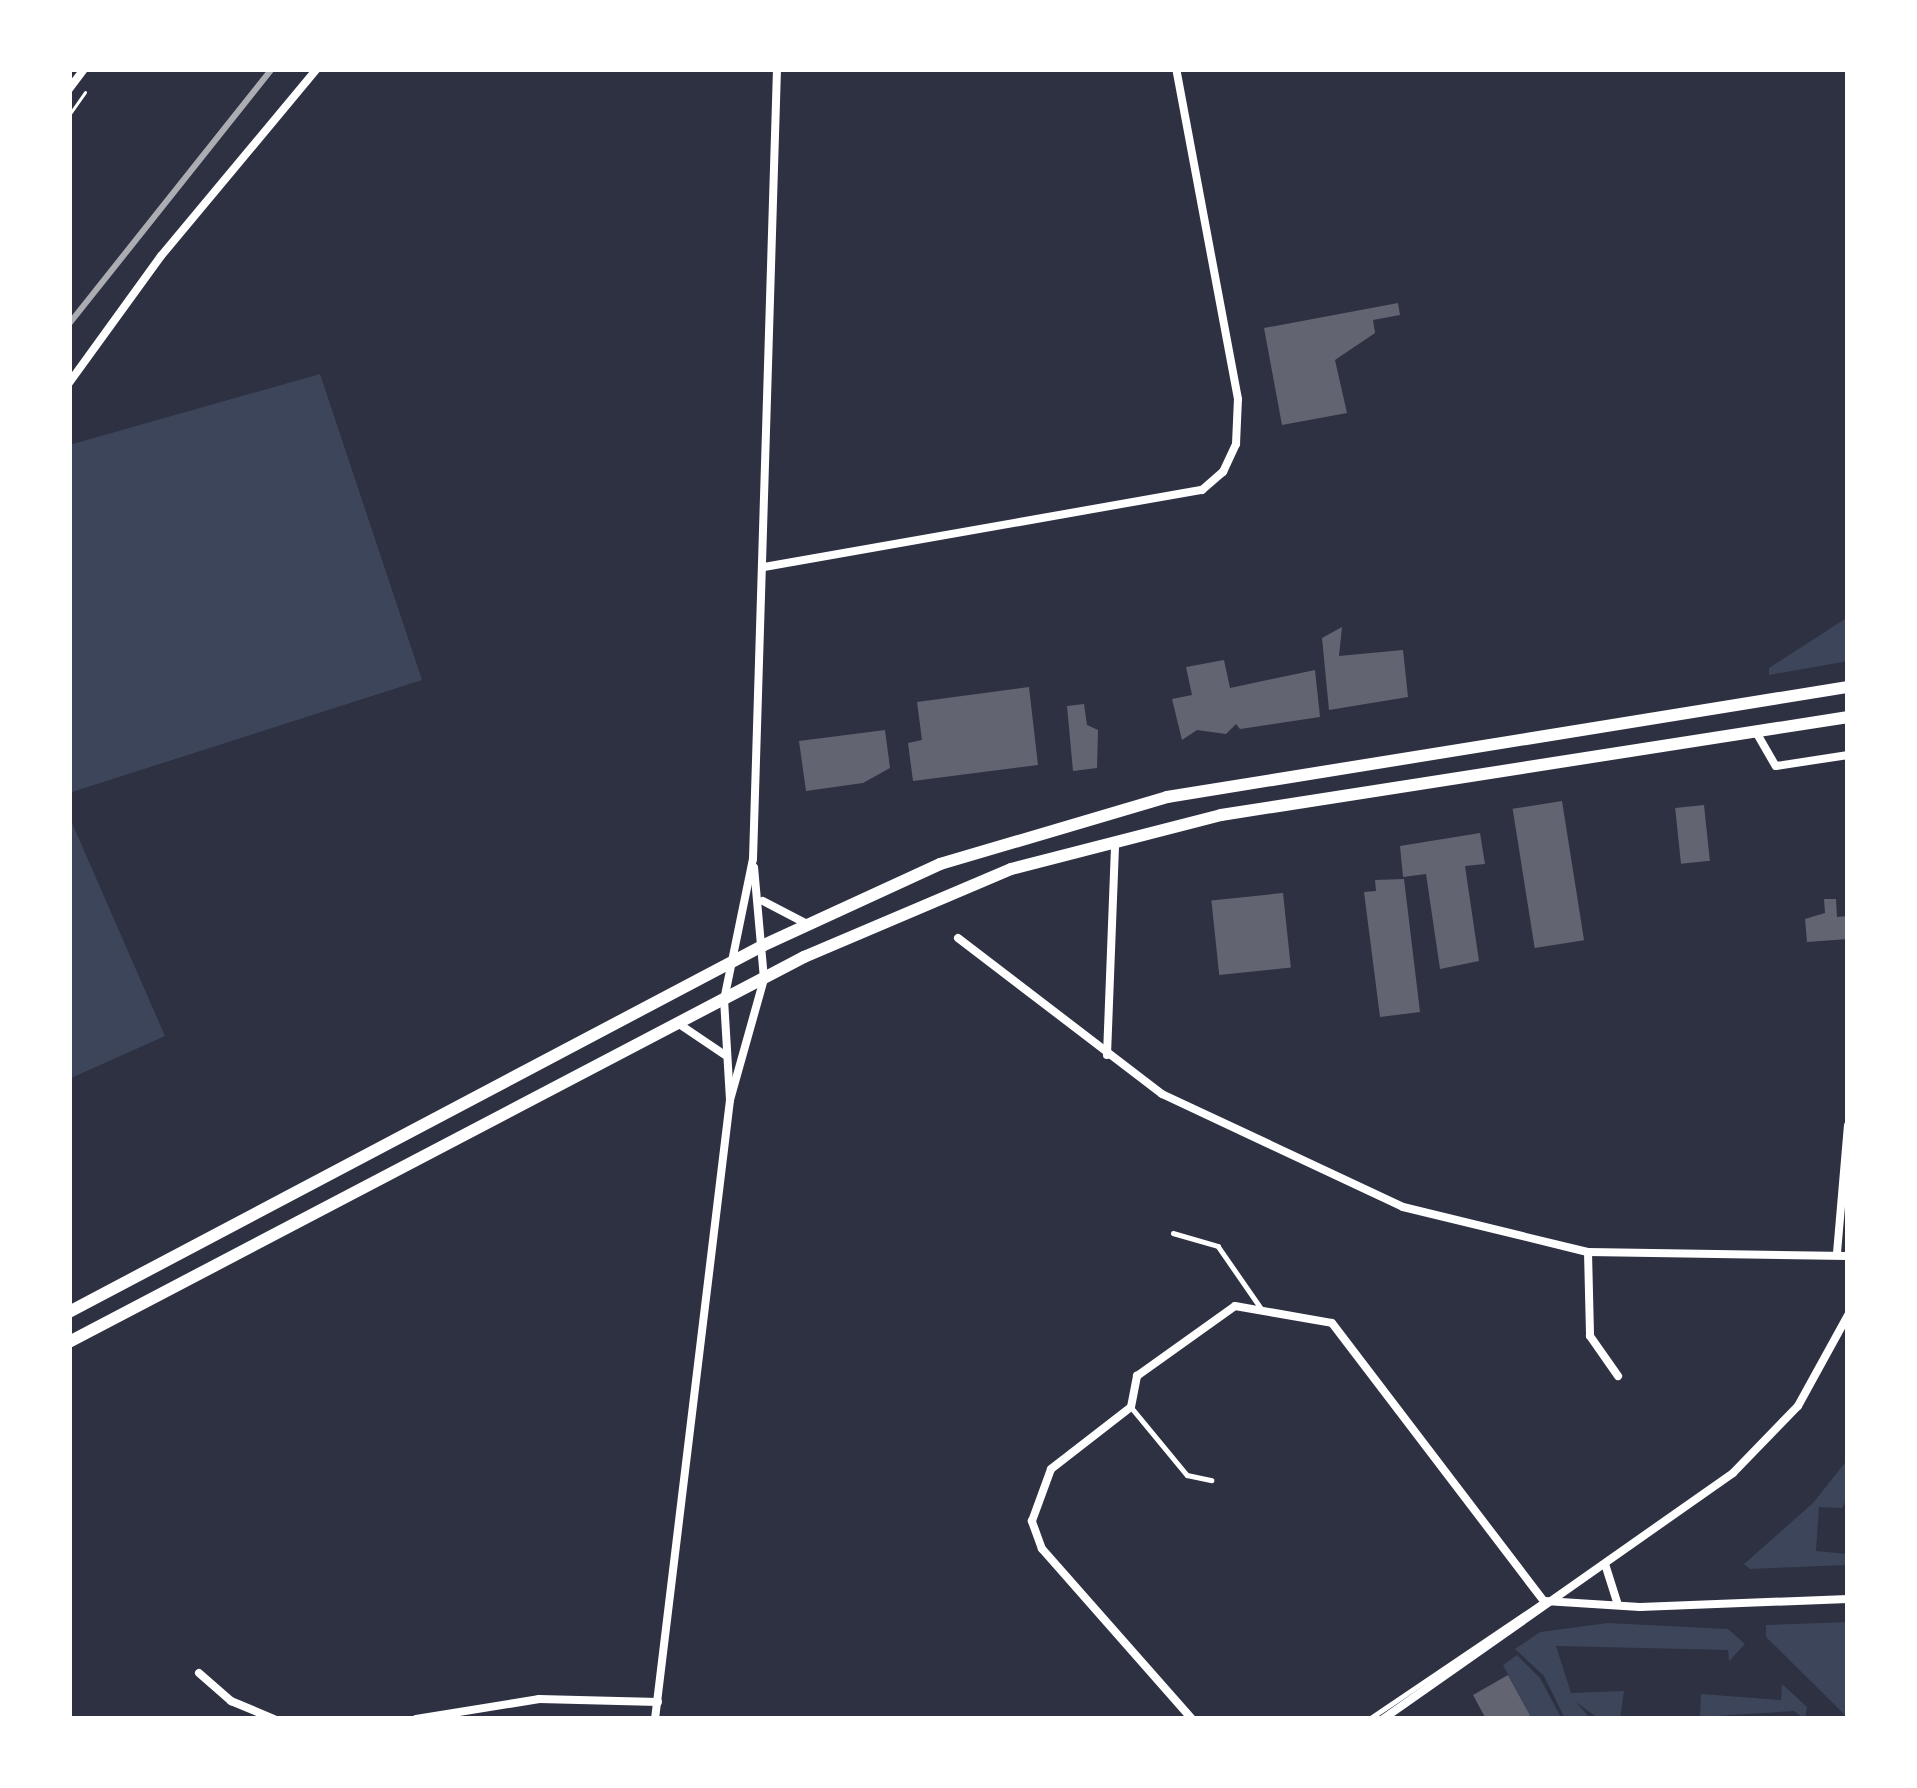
<!DOCTYPE html>
<style>
body{margin:0}
#map{position:relative;width:1917px;height:1788px;overflow:hidden;background:#2d3142;font-family:"Public Sans",sans-serif}
div>[style]{position:absolute}
.green>*{inset:0;background:#3c4559}
.building>*{inset:0;background:#626471;transform-origin:0 0}
.path>*{height:3px;margin:-1.5px;padding:0 1.5px;transform-origin:1.5px;border-radius:1.5px;background:#fff}
.service>*{height:4.5px;margin:-2.25px;padding:0 2.25px;transform-origin:2.25px;border-radius:2.25px;background:#fff}
.minor>*{height:8px;margin:-4px;padding:0 4px;transform-origin:4px;border-radius:4px;background:#fff}
.primary>*{height:12px;margin:-6px;padding:0 6px;transform-origin:6px;border-radius:6px;background:#fff}
.rail>*{height:6px;margin:-3px;padding:0 3px;transform-origin:3px;border-radius:3px;background:#abadb3}
span{translate:-50% -50%;white-space:nowrap;text-align:center;line-height:1.15;-webkit-text-stroke:12px #fff;paint-order:stroke}
.frame{position:absolute;inset:0;border:72px solid #fff;pointer-events:none}
</style>
<div id="map">
<div class="green">
<div style="clip-path:polygon(320px 374px,422px 680px,69px 793px,69px 445px)"></div>
<div style="clip-path:polygon(1848px 617px,1848px 661px,1769px 675px,1769px 668px)"></div>
<div style="clip-path:polygon(69px 816px,165px 1036px,69px 1079px)"></div>
<div style="clip-path:polygon(1848px 1459px,1848px 1496px,1842px 1508px,1819px 1507px,1816px 1551px,1848px 1554px,1848px 1565px,1750px 1569px,1744px 1564px,1813px 1503px)"></div>
<div style="clip-path:polygon(1848px 1622px,1848px 1718px,1766px 1637px,1766px 1625px)"></div>
<div style="clip-path:polygon(1608px 1623px,1728px 1629px,1745px 1644px,1729px 1661px,1728px 1650px,1556px 1646px,1571px 1693px,1624px 1691px,1620px 1719px,1599px 1719px,1576px 1702px,1591px 1719px,1565px 1719px,1544px 1676px,1515px 1649px,1540px 1632px)"></div>
<div style="clip-path:polygon(1517px 1655px,1540px 1678px,1562px 1719px,1532px 1719px,1503px 1665px)"></div>
<div style="clip-path:polygon(1782px 1684px,1807px 1707px,1805px 1719px,1794px 1711px,1700px 1717px,1701px 1694px,1781px 1700px)"></div>
</div>
<div class="building">
<div style="clip-path:polygon(1398px 303px,1400px 315px,1373px 320px,1375px 333px,1335px 360px,1347px 413px,1282px 425px,1264px 328px)"></div>
<div style="clip-path:polygon(1342px 627px,1339px 656px,1403px 650px,1408px 697px,1329px 710px,1322px 638px)"></div>
<div style="clip-path:polygon(1224px 660px,1230px 688px,1315px 670px,1320px 717px,1240px 729px,1236px 724px,1226px 734px,1197px 730px,1182px 740px,1172px 699px,1192px 695px,1186px 667px)"></div>
<div style="clip-path:polygon(1029px 687px,1038px 765px,913px 781px,908px 743px,922px 740px,917px 702px)"></div>
<div style="clip-path:polygon(1084px 704px,1087px 725px,1098px 730px,1097px 768px,1073px 771px,1067px 706px)"></div>
<div style="clip-path:polygon(885px 730px,890px 768px,863px 783px,806px 791px,799px 741px)"></div>
<div style="left:1562px;top:801px;width:141px;height:50px;rotate:81deg"></div>
<div style="left:1704px;top:805px;width:56px;height:29px;rotate:84deg"></div>
<div style="clip-path:polygon(1480px 833px,1485px 864px,1465px 866px,1479px 961px,1440px 969px,1426px 874px,1403px 877px,1400px 846px)"></div>
<div style="clip-path:polygon(1404px 879px,1420px 1012px,1380px 1017px,1364px 892px,1376px 891px,1375px 880px)"></div>
<div style="left:1283px;top:893px;width:75px;height:72px;rotate:84deg"></div>
<div style="clip-path:polygon(1824px 899px,1836px 899px,1837px 917px,1847px 916px,1848px 939px,1807px 942px,1805px 919px,1825px 913px)"></div>
<div style="clip-path:polygon(1508px 1675px,1532px 1719px,1486px 1719px,1473px 1695px)"></div>
</div>
<div class="path">
<div style="left:69px;top:115px;width:28px;rotate:-55deg"></div>
</div>
<div class="service">
<div style="left:1173px;top:1233px;width:47px;rotate:16.1deg"></div>
<div style="left:1218px;top:1246px;width:79px;rotate:55.3deg"></div>
<div style="left:1131px;top:1407px;width:88px;rotate:50.5deg"></div>
<div style="left:1187px;top:1475px;width:25px;rotate:12deg"></div>
<div style="left:1369px;top:1719px;width:211px;rotate:-34deg"></div>
</div>
<div class="minor">
<div style="left:69px;top:89px;width:25px;rotate:-53deg"></div>
<div style="left:69px;top:383px;width:157px;rotate:-54.1deg"></div>
<div style="left:161px;top:256px;width:244px;rotate:-50.2deg"></div>
<div style="left:764px;top:567px;width:445px;rotate:-10deg"></div>
<div style="left:1202px;top:490px;width:28px;rotate:-41deg"></div>
<div style="left:1223px;top:472px;width:31px;rotate:-65deg"></div>
<div style="left:1236px;top:444px;width:45px;rotate:-87.5deg"></div>
<div style="left:1238px;top:399px;width:336px;rotate:-100.6deg"></div>
<div style="left:1756px;top:732px;width:39px;rotate:60deg"></div>
<div style="left:1776px;top:766px;width:73px;rotate:-8.7deg"></div>
<div style="left:763px;top:901px;width:50px;rotate:27.6deg"></div>
<div style="left:958px;top:938px;width:257px;rotate:37.4deg"></div>
<div style="left:1162px;top:1094px;width:266px;rotate:25.1deg"></div>
<div style="left:1403px;top:1207px;width:190px;rotate:13.7deg"></div>
<div style="left:1588px;top:1252px;width:260px;rotate:0.9deg"></div>
<div style="left:679px;top:1024px;width:55px;rotate:34deg"></div>
<div style="left:1107px;top:1055px;width:213px;rotate:-87.8deg"></div>
<div style="left:730px;top:1100px;width:100px;rotate:-93.4deg"></div>
<div style="left:724px;top:1000px;width:144px;rotate:-78.4deg"></div>
<div style="left:753px;top:859px;width:790px;rotate:-88.26deg"></div>
<div style="left:1588px;top:1252px;width:84px;rotate:88.6deg"></div>
<div style="left:1590px;top:1336px;width:49px;rotate:55deg"></div>
<div style="left:1837px;top:1253px;width:128px;rotate:-85.1deg"></div>
<div style="left:1605px;top:1564px;width:43px;rotate:72.4deg"></div>
<div style="left:1545px;top:1601px;width:95px;rotate:3.6deg"></div>
<div style="left:1640px;top:1607px;width:208px;rotate:-2.2deg"></div>
<div style="left:199px;top:1673px;width:43px;rotate:41.2deg"></div>
<div style="left:231px;top:1701px;width:47px;rotate:22.7deg"></div>
<div style="left:416px;top:1719px;width:125px;rotate:-9.2deg"></div>
<div style="left:539px;top:1699px;width:119px;rotate:1.4deg"></div>
<div style="left:655px;top:1719px;width:624px;rotate:-83.09deg"></div>
<div style="left:730px;top:1100px;width:126px;rotate:-74.3deg"></div>
<div style="left:764px;top:979px;width:112px;rotate:-95.1deg"></div>
<div style="left:1192px;top:1719px;width:227px;rotate:-131.4deg"></div>
<div style="left:1042px;top:1549px;width:30px;rotate:-110deg"></div>
<div style="left:1032px;top:1521px;width:55px;rotate:-69.9deg"></div>
<div style="left:1051px;top:1469px;width:101px;rotate:-37.8deg"></div>
<div style="left:1131px;top:1407px;width:32px;rotate:-79deg"></div>
<div style="left:1137px;top:1376px;width:120px;rotate:-35.5deg"></div>
<div style="left:1235px;top:1306px;width:98px;rotate:9.9deg"></div>
<div style="left:1332px;top:1323px;width:350px;rotate:52.7deg"></div>
<div style="left:1383px;top:1719px;width:428px;rotate:-35.1deg"></div>
<div style="left:1733px;top:1473px;width:93px;rotate:-45.9deg"></div>
<div style="left:1798px;top:1406px;width:104px;rotate:-61.2deg"></div>
</div>
<div class="primary">
<div style="left:69px;top:1312px;width:786px;rotate:-27.84deg"></div>
<div style="left:764px;top:945px;width:194px;rotate:-24.7deg"></div>
<div style="left:940px;top:864px;width:237px;rotate:-16.4deg"></div>
<div style="left:1167px;top:797px;width:690px;rotate:-9.18deg"></div>
<div style="left:69px;top:1342px;width:830px;rotate:-27.65deg"></div>
<div style="left:804px;top:957px;width:225px;rotate:-23deg"></div>
<div style="left:1011px;top:869px;width:217px;rotate:-14.4deg"></div>
<div style="left:1221px;top:815px;width:635px;rotate:-8.88deg"></div>
</div>
<div class="rail">
<div style="left:69px;top:324px;width:326px;rotate:-51.5deg"></div>
</div>
<div class="frame"></div>
</div>
